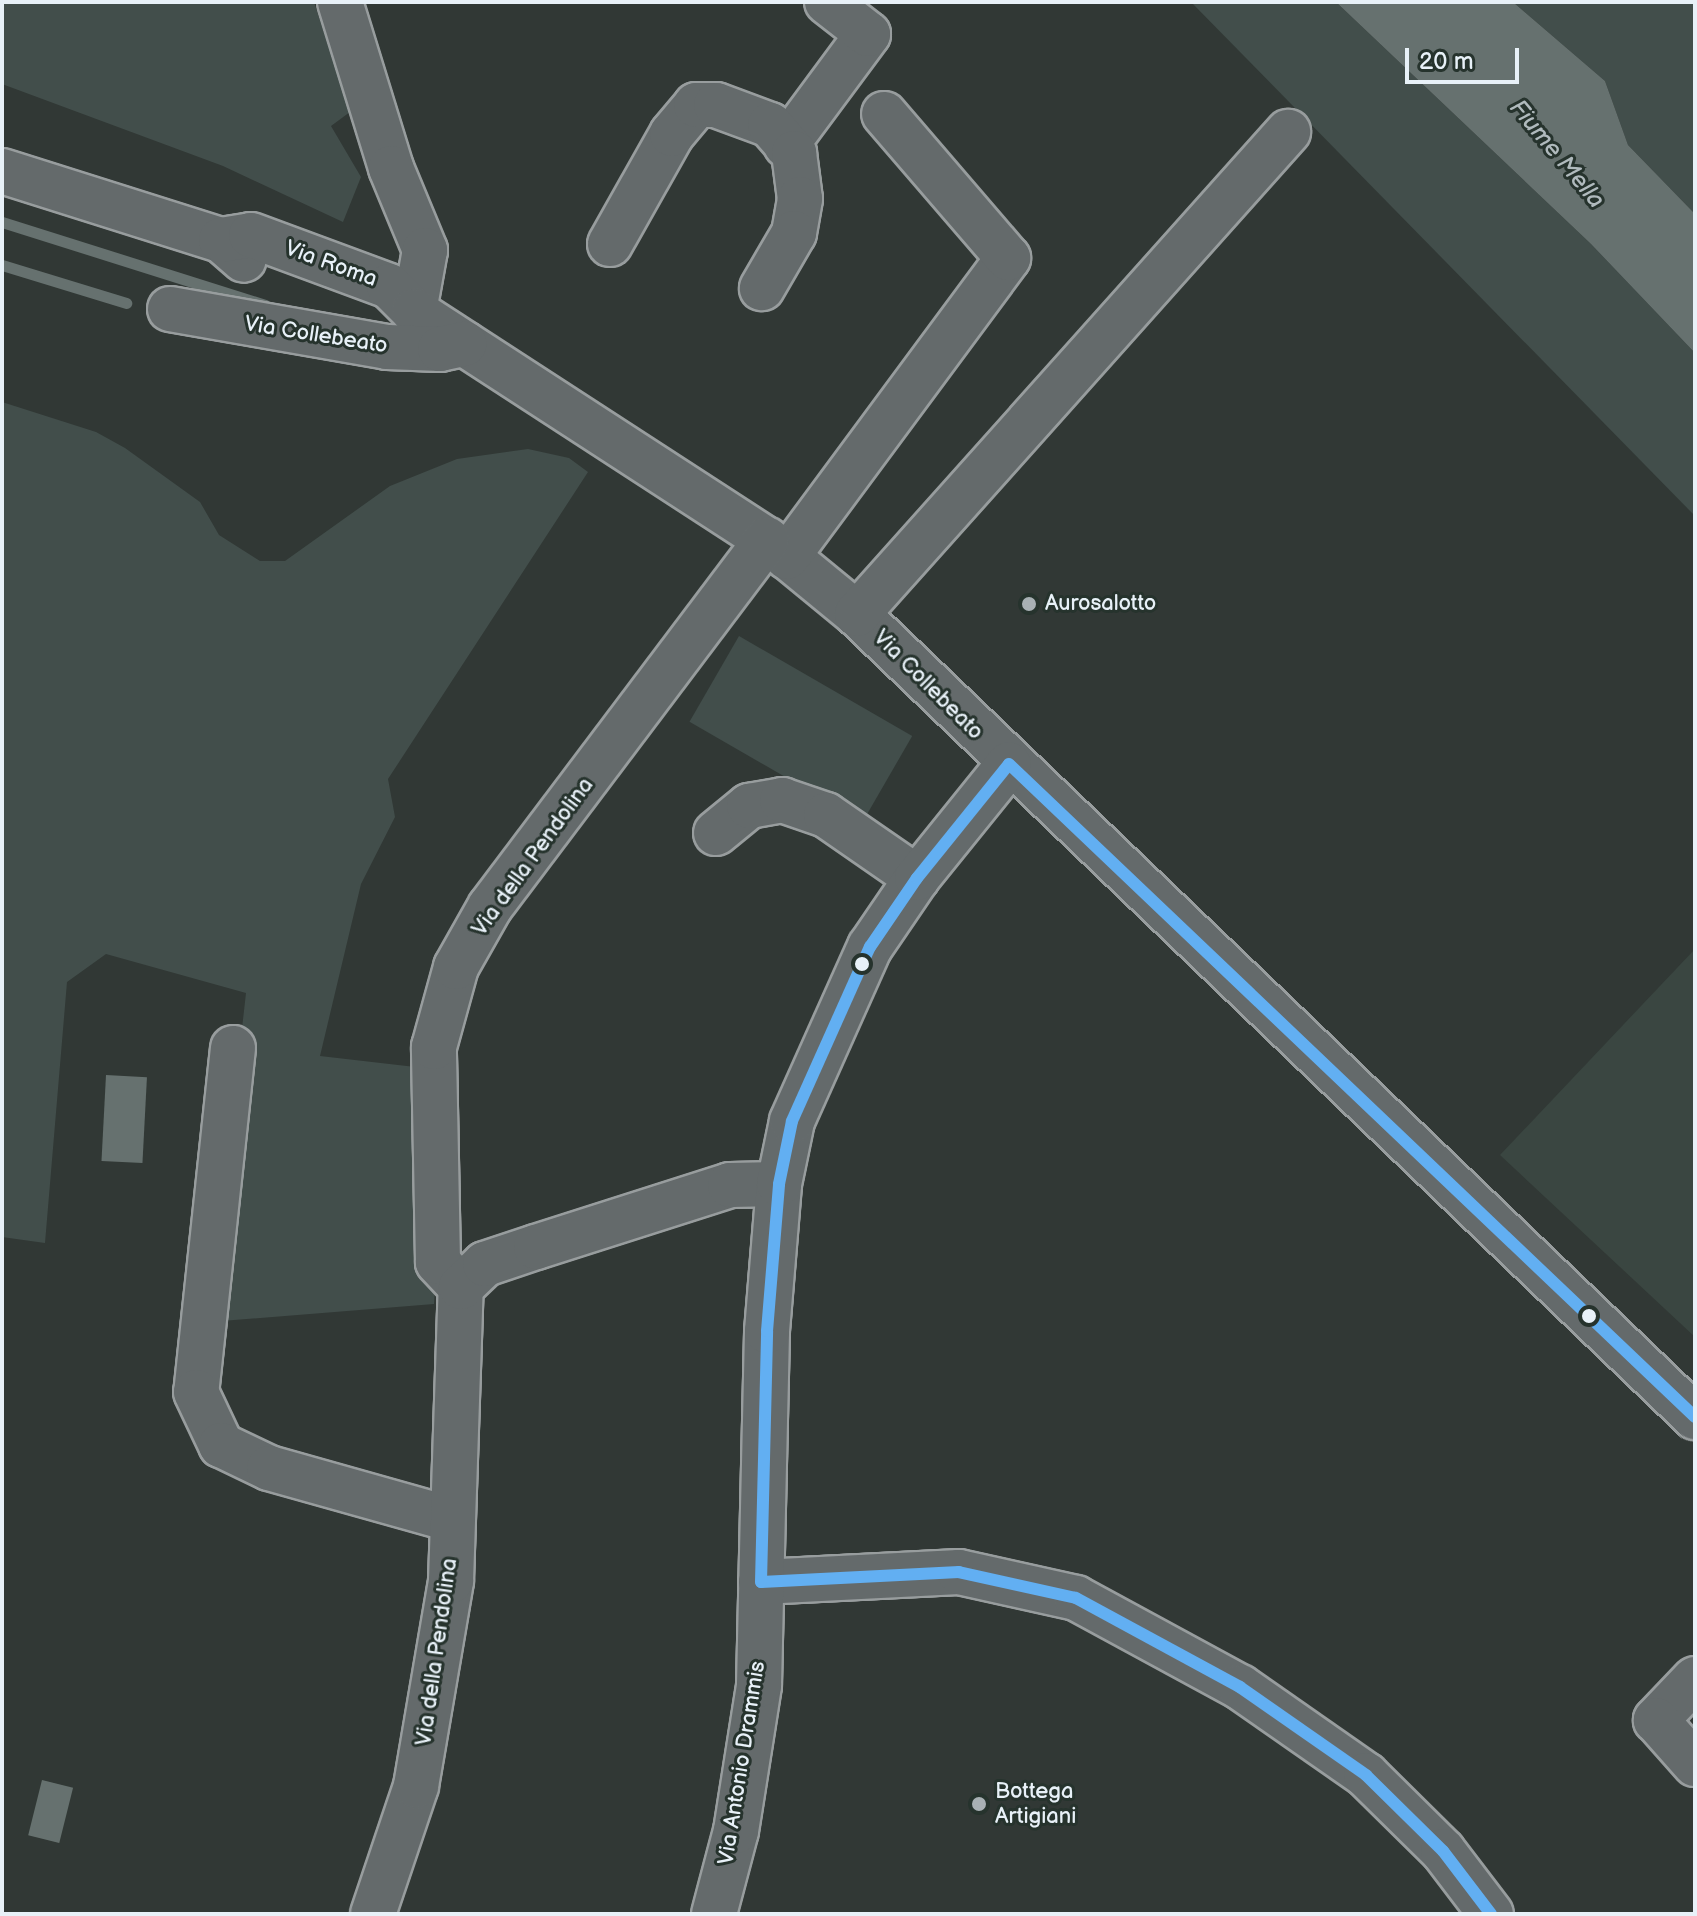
<!DOCTYPE html>
<style>
body{margin:0}
#map{position:relative;width:1697px;height:1916px;overflow:hidden;background:#313835;font-family:"Balsamiq Sans",sans-serif}
div>[style]{position:absolute}
.built>*{inset:0;background:#3a4641}
.green>*{inset:0;background:#424e4b;transform-origin:0 0}
.water>*{inset:0;background:#66716f;transform-origin:0 0}
.stream>*{height:11px;margin:-5.5px;padding:0 5.5px;transform-origin:5.5px;border-radius:5.5px;background:#66716f}
.roads{filter:drop-shadow(2px 0 #989d9e) drop-shadow(-2px 0 #989d9e) drop-shadow(0 2px #989d9e) drop-shadow(0 -2px #989d9e)}
.minor>*{height:44px;margin:-22px;padding:0 22px;transform-origin:22px;border-radius:22px;background:#646a6b}
.bus-1>*{height:12px;margin:-6px;padding:0 6px;transform-origin:6px;border-radius:6px;background:#62aff2}
.dots>*{width:22px;height:22px;translate:-50% -50%;box-sizing:border-box;border:4px solid #26332d;border-radius:50%}
span{translate:-50% -50%;white-space:nowrap;text-align:center;line-height:1.15;-webkit-text-stroke:6px #26332d;paint-order:stroke}
.street-label{font-size:22px;color:#e8f1f8}
.poi-label{font-size:22px;color:#e8f1f8}
.left{translate:0 -50%;text-align:left}
.water-label{font-size:24px;color:#b0babd;font-style:italic}
.frame{position:absolute;inset:0;border:4px solid #e8f1f8;pointer-events:none}
.scale{position:absolute;left:1405px;top:48px;width:114px;height:36px;box-sizing:border-box;border:4px solid #e8f1f8;border-top:0;padding-left:10px;font-size:24px;line-height:28px;white-space:nowrap;color:#e8f1f8;-webkit-text-stroke:6px #26332d;paint-order:stroke}
</style>
<div id="map">
<div class="built">
<div style="clip-path:polygon(1695px 949px,1695px 1337px,1500px 1155px)"></div>
</div>
<div class="green">
<div style="clip-path:polygon(2px 2px,314px 2px,350px 112px,331px 126px,361px 177px,343px 222px,223px 166px,2px 84px)"></div>
<div style="clip-path:polygon(1191px 2px,1336px 2px,1591px 244px,1695px 353px,1695px 516px)"></div>
<div style="clip-path:polygon(1513px 2px,1695px 2px,1695px 214px,1628px 145px,1605px 81px)"></div>
<div style="clip-path:polygon(2px 402px,96px 432px,125px 448px,200px 502px,219px 535px,260px 561px,285px 561px,390px 486px,457px 459px,528px 449px,569px 458px,588px 472px,388px 779px,395px 817px,361px 884px,320px 1056px,450px 1071px,434px 1304px,209px 1322px,246px 993px,106px 954px,67px 982px,45px 1243px,2px 1237px)"></div>
<div style="left:739px;top:636px;width:200px;height:99px;rotate:30deg"></div>
</div>
<div class="water">
<div style="clip-path:polygon(1336px 2px,1513px 2px,1605px 81px,1628px 145px,1695px 214px,1695px 353px,1591px 244px)"></div>
<div style="left:106px;top:1075px;width:41px;height:86px;rotate:3deg"></div>
<div style="left:42px;top:1780px;width:32px;height:57px;rotate:14deg"></div>
</div>
<div class="stream">
<div style="left:2px;top:222px;width:276px;rotate:17.5deg"></div>
<div style="left:2px;top:265px;width:130px;rotate:17deg"></div>
</div>
<div class="roads">
<div class="minor">
<div style="left:340px;top:2px;width:174px;rotate:72.9deg"></div>
<div style="left:391px;top:168px;width:89px;rotate:67.5deg"></div>
<div style="left:425px;top:250px;width:62px;rotate:100.2deg"></div>
<div style="left:786px;top:145px;width:138px;rotate:-53.5deg"></div>
<div style="left:868px;top:34px;width:52px;rotate:-142deg"></div>
<div style="left:2px;top:171px;width:230px;rotate:17.5deg"></div>
<div style="left:221px;top:240px;width:30px;rotate:41deg"></div>
<div style="left:221px;top:240px;width:30px;rotate:-9deg"></div>
<div style="left:251px;top:235px;width:147px;rotate:20.3deg"></div>
<div style="left:389px;top:286px;width:35px;rotate:45deg"></div>
<div style="left:414px;top:311px;width:421px;rotate:33deg"></div>
<div style="left:767px;top:540px;width:117px;rotate:39.4deg"></div>
<div style="left:857px;top:614px;width:1161px;rotate:43.78deg"></div>
<div style="left:610px;top:244px;width:126px;rotate:-60.6deg"></div>
<div style="left:672px;top:134px;width:38px;rotate:-50deg"></div>
<div style="left:696px;top:105px;width:20px"></div>
<div style="left:716px;top:105px;width:58px;rotate:20.3deg"></div>
<div style="left:770px;top:125px;width:37px;rotate:49deg"></div>
<div style="left:794px;top:153px;width:46px;rotate:82.6deg"></div>
<div style="left:800px;top:199px;width:35px;rotate:100deg"></div>
<div style="left:794px;top:233px;width:64px;rotate:120.2deg"></div>
<div style="left:170px;top:309px;width:220px;rotate:9.9deg"></div>
<div style="left:387px;top:347px;width:53px;rotate:2.2deg"></div>
<div style="left:440px;top:349px;width:25px;rotate:-12deg"></div>
<div style="left:787px;top:557px;width:372px;rotate:-53.5deg"></div>
<div style="left:1008px;top:258px;width:190px;rotate:-130.7deg"></div>
<div style="left:857px;top:614px;width:647px;rotate:-48.2deg"></div>
<div style="left:716px;top:833px;width:43px;rotate:-39.3deg"></div>
<div style="left:749px;top:806px;width:34px;rotate:-10deg"></div>
<div style="left:782px;top:800px;width:46px;rotate:18.8deg"></div>
<div style="left:826px;top:815px;width:111px;rotate:34.7deg"></div>
<div style="left:233px;top:1048px;width:346px;rotate:96.1deg"></div>
<div style="left:196px;top:1392px;width:59px;rotate:64.7deg"></div>
<div style="left:221px;top:1445px;width:53px;rotate:25.6deg"></div>
<div style="left:269px;top:1468px;width:189px;rotate:15.7deg"></div>
<div style="left:461px;top:1287px;width:34px;rotate:-133deg"></div>
<div style="left:438px;top:1262px;width:215px;rotate:-91.1deg"></div>
<div style="left:434px;top:1047px;width:83px;rotate:-74.6deg"></div>
<div style="left:456px;top:967px;width:69px;rotate:-60.5deg"></div>
<div style="left:490px;top:907px;width:460px;rotate:-53deg"></div>
<div style="left:761px;top:1582px;width:198px;rotate:-2.9deg"></div>
<div style="left:959px;top:1572px;width:120px;rotate:12.5deg"></div>
<div style="left:1076px;top:1598px;width:187px;rotate:28.5deg"></div>
<div style="left:1240px;top:1687px;width:154px;rotate:34.9deg"></div>
<div style="left:1366px;top:1775px;width:108px;rotate:44.6deg"></div>
<div style="left:1443px;top:1851px;width:79px;rotate:52.7deg"></div>
<div style="left:1695px;top:1679px;width:57px;rotate:133.6deg"></div>
<div style="left:1656px;top:1720px;width:59px;rotate:48.4deg"></div>
<div style="left:373px;top:1914px;width:135px;rotate:-71.4deg"></div>
<div style="left:416px;top:1786px;width:208px;rotate:-80.3deg"></div>
<div style="left:451px;top:1581px;width:294px;rotate:-88.1deg"></div>
<div style="left:461px;top:1287px;width:33px;rotate:-44deg"></div>
<div style="left:485px;top:1264px;width:54px;rotate:-18.4deg"></div>
<div style="left:536px;top:1247px;width:204px;rotate:-17.7deg"></div>
<div style="left:730px;top:1185px;width:49px;rotate:-1.2deg"></div>
<div style="left:714px;top:1914px;width:86px;rotate:-75.2deg"></div>
<div style="left:736px;top:1831px;width:148px;rotate:-81deg"></div>
<div style="left:759px;top:1685px;width:354px;rotate:-88.7deg"></div>
<div style="left:767px;top:1331px;width:147px;rotate:-85.3deg"></div>
<div style="left:779px;top:1184px;width:64px;rotate:-78.3deg"></div>
<div style="left:792px;top:1121px;width:191px;rotate:-65.9deg"></div>
<div style="left:870px;top:947px;width:83px;rotate:-55.7deg"></div>
<div style="left:917px;top:878px;width:146px;rotate:-51.1deg"></div>
</div>
</div>
<div class="bus-1">
<div style="left:1491px;top:1914px;width:79px;rotate:-127.3deg"></div>
<div style="left:1443px;top:1851px;width:108px;rotate:-135.4deg"></div>
<div style="left:1366px;top:1775px;width:154px;rotate:-145.1deg"></div>
<div style="left:1240px;top:1687px;width:187px;rotate:-151.5deg"></div>
<div style="left:1076px;top:1598px;width:120px;rotate:-167.5deg"></div>
<div style="left:959px;top:1572px;width:198px;rotate:177.1deg"></div>
<div style="left:761px;top:1582px;width:251px;rotate:-88.6deg"></div>
<div style="left:767px;top:1331px;width:147px;rotate:-85.3deg"></div>
<div style="left:779px;top:1184px;width:64px;rotate:-78.3deg"></div>
<div style="left:792px;top:1121px;width:191px;rotate:-65.9deg"></div>
<div style="left:870px;top:947px;width:83px;rotate:-55.7deg"></div>
<div style="left:917px;top:878px;width:146px;rotate:-51.1deg"></div>
<div style="left:1009px;top:764px;width:947px;rotate:43.59deg"></div>
</div>
<div class="dots">
<div style="left:1029px;top:604px;background:#a8b0b4"></div>
<div style="left:862px;top:964px;background:#e8f1f8"></div>
<div style="left:1589px;top:1316px;background:#e8f1f8"></div>
<div style="left:979px;top:1804px;background:#a8b0b4"></div>
</div>
<div class="street-label">
<span style="left:331px;top:264px;rotate:20deg">Via Roma</span>
<span style="left:316px;top:335px;rotate:9deg">Via Collebeato</span>
<span style="left:928px;top:685px;rotate:45deg">Via Collebeato</span>
<span style="left:533px;top:857px;rotate:-54deg">Via della Pendolina</span>
<span style="left:437px;top:1652px;rotate:-82deg">Via della Pendolina</span>
<span style="left:742px;top:1763px;rotate:-81deg">Via Antonio Drammis</span>
</div>
<div class="poi-label">
<span class="left" style="left:1045px;top:604px">Aurosalotto</span>
<span class="left" style="left:995px;top:1804px">Bottega<br>Artigiani</span>
</div>
<div class="water-label">
<span style="left:1557px;top:154px;rotate:50deg">Fiume Mella</span>
</div>
<div class="frame"></div>
<div class="scale">20 m</div>
</div>
